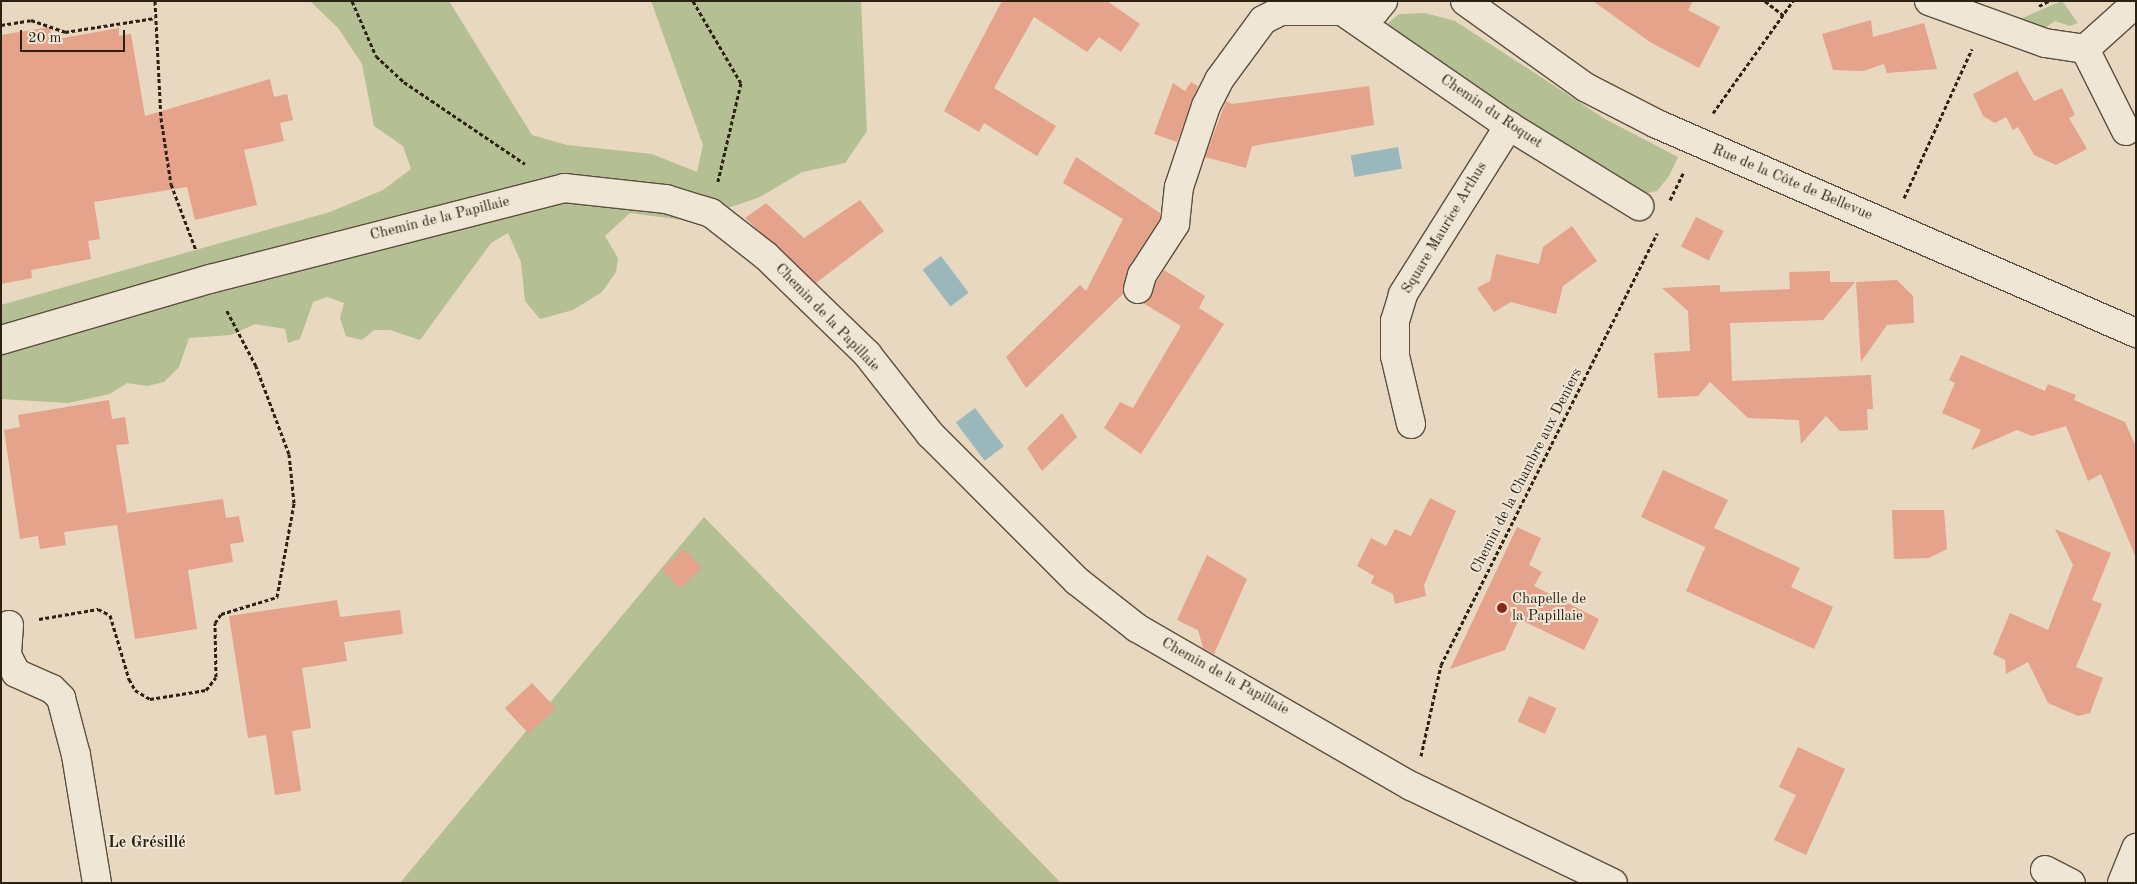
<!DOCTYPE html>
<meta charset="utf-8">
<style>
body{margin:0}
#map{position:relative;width:2137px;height:884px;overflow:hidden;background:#e7d8bf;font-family:"Old Standard TT",serif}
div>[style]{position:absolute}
.green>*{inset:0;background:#b4bf93}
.water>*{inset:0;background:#9ab8bb;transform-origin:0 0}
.building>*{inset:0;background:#e4a38a;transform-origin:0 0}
.path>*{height:3px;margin-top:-1.5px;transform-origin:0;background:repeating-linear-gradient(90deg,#2d2114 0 4px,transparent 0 6.5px)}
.roads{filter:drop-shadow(1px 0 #5c4f3f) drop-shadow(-1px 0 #5c4f3f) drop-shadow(0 1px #5c4f3f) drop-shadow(0 -1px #5c4f3f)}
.minor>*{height:28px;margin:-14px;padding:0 14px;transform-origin:14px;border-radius:14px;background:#efe6d5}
.dots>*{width:14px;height:14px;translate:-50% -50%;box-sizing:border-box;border:2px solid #efe6d5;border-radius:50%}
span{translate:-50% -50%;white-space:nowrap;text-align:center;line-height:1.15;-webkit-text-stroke:4px #efe6d5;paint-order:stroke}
.street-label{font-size:15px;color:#2d2114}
.poi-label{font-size:15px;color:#2d2114}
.left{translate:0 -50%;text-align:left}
.neighbourhood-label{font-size:16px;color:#2d2114;font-weight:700}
.frame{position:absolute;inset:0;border:2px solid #2d2114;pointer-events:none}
.scale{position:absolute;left:20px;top:30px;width:105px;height:22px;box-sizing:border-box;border:2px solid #2d2114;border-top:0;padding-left:6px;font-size:15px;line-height:18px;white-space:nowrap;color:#2d2114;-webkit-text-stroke:4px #efe6d5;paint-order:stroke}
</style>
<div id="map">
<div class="green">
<div style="clip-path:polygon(310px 1px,449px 1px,532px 135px,567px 145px,652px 154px,697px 172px,703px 145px,651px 1px,861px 1px,867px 131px,845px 163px,802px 172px,760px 197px,690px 221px,630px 213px,605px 236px,618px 258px,616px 272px,602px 292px,573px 310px,540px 319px,525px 301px,521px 262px,508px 233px,491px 243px,420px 340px,390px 330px,374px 330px,362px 340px,346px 336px,340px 318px,344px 303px,327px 297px,313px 302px,300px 339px,288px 343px,285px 329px,255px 324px,231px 335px,189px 338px,179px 367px,164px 382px,147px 386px,127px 383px,110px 394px,68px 403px,1px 399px,1px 305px,330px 212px,383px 190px,411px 169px,403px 146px,374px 126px,362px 64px,338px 28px)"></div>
<div style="clip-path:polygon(2062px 1px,2078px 23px,2070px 26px,2055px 21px,2039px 32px,2013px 22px)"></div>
<div style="clip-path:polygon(1425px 13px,1455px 21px,1605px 119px,1678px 157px,1669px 176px,1657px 191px,1638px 195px,1392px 37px,1387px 24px,1399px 14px)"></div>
<div style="clip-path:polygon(704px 517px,1061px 883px,400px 883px)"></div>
</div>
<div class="water">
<div style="left:1398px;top:147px;width:22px;height:48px;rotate:80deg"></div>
<div style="left:941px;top:256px;width:46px;height:23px;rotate:53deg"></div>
<div style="left:975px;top:408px;width:48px;height:24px;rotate:53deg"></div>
</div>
<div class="building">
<div style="clip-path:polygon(1002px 1px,1107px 1px,1140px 24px,1121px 52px,1099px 37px,1087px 52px,1034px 17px,994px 88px,1056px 126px,1037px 156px,984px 123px,979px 132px,944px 111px)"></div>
<div style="clip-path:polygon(1593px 1px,1693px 1px,1688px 10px,1720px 27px,1699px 68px,1650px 42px)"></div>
<div style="clip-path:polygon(1871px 20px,1873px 37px,1924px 23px,1937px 69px,1887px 73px,1884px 64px,1863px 71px,1833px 70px,1822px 34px)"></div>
<div style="clip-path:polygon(50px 27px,52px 40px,119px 28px,119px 36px,131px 34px,145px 116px,270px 79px,274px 97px,287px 94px,293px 120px,280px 123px,284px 141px,244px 150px,257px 205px,195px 220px,187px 187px,94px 202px,100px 239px,88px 241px,91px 259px,31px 270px,32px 278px,1px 284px,1px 35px)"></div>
<div style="clip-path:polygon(2017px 71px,2034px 101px,2062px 88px,2075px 115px,2069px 118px,2087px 149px,2056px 165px,2034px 155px,2018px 127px,2013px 130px,2006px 117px,1995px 123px,1983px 116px,1973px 94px)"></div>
<div style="clip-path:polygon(1191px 82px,1198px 86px,1177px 142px,1154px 134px,1173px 83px,1185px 91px)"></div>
<div style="clip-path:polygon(1369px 86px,1374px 125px,1252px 146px,1246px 168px,1205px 157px,1226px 101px,1232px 104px)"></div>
<div style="clip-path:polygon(1076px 157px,1160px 213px,1160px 219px,1129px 267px,1123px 294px,1026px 388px,1006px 357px,1080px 285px,1086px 291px,1123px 219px,1063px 183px)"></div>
<div style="clip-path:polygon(860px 200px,884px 231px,816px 283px,745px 218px,766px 203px,804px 238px)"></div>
<div style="left:1696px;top:217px;width:31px;height:33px;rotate:27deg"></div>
<div style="clip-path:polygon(1572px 226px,1597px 261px,1563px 286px,1556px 314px,1511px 302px,1494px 312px,1477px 288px,1490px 281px,1496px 254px,1539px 264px,1543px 247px)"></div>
<div style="clip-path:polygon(1164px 270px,1205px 296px,1199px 308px,1224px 324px,1141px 454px,1104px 428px,1120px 402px,1133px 408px,1181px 326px,1143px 303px)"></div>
<div style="clip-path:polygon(1830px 271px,1830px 282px,1855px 282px,1823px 320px,1730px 323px,1732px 381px,1871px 375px,1873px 409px,1867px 409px,1868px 430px,1840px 431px,1826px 416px,1801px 444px,1799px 420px,1748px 418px,1710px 382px,1698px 396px,1658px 398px,1654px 353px,1690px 351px,1688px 311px,1662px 288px,1720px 285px,1720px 292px,1790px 289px,1789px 272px)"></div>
<div style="clip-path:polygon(1897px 280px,1913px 296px,1914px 323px,1887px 325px,1861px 362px,1856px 282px)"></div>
<div style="clip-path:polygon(1961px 355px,2045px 391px,2048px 384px,2076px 395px,2074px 400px,2125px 422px,2136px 447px,2136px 558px,2101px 474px,2088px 481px,2066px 426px,2032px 436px,2017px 430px,1971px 450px,1981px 430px,1942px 413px,1955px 383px,1949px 380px)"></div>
<div style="clip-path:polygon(109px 400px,112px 419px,125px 417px,129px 444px,116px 445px,127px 513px,223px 499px,226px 518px,239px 516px,244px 542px,230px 544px,233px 562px,188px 570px,197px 629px,135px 639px,117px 525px,64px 532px,66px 545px,40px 549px,38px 536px,20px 539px,4px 430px,20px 427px,18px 415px)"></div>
<div style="clip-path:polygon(1062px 413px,1077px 437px,1042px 471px,1027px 448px)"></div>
<div style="clip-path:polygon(1663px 470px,1728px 500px,1714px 528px,1800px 568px,1791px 587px,1833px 607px,1814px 649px,1686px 591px,1711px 534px,1705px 547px,1641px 517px)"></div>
<div style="clip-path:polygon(1430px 498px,1456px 511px,1424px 585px,1426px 596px,1395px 604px,1393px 594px,1371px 583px,1374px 576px,1357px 566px,1371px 538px,1386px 546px,1395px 529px,1411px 536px)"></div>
<div style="clip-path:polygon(1892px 510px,1944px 510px,1947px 549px,1929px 558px,1894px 559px)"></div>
<div style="clip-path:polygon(1517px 527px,1541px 538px,1529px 565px,1542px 572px,1534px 586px,1599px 619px,1584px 650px,1519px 619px,1505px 650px,1450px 669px)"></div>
<div style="clip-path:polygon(2055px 529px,2111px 553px,2092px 600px,2102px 604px,2076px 667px,2103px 678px,2090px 713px,2078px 716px,2048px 703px,2028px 662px,2006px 674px,2005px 660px,1993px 654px,2010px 613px,2048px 630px,2073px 565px)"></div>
<div style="left:684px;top:549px;width:26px;height:30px;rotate:47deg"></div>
<div style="clip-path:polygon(1207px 555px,1247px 579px,1214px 654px,1203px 648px,1198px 630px,1177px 620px)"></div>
<div style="clip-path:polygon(337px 600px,340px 617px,400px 610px,403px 634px,344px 642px,347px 661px,302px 668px,311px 728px,292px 731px,301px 791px,275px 795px,266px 735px,248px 738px,229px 616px)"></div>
<div style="left:532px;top:683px;width:35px;height:37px;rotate:47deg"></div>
<div style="left:1529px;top:696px;width:30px;height:28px;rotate:24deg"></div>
<div style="clip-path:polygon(1798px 747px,1845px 769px,1806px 855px,1774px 840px,1796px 795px,1779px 787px)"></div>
</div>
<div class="path">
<div style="left:155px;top:1px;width:117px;rotate:87.1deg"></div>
<div style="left:161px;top:118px;width:67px;rotate:81.4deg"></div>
<div style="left:171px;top:184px;width:71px;rotate:69.3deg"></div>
<div style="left:352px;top:1px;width:60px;rotate:66.4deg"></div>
<div style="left:376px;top:56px;width:38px;rotate:43deg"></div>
<div style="left:404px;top:82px;width:146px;rotate:34.1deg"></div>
<div style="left:693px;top:1px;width:95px;rotate:59.7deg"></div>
<div style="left:741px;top:83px;width:101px;rotate:103.2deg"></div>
<div style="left:1765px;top:1px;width:23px;rotate:38deg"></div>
<div style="left:2039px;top:6px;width:11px;rotate:-27deg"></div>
<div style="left:1px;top:25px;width:30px;rotate:-9deg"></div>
<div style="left:31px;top:20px;width:36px;rotate:19deg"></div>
<div style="left:65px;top:32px;width:91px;rotate:-8.8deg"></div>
<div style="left:1713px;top:113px;width:138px;rotate:-54.5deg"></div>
<div style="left:1904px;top:198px;width:164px;rotate:-65.5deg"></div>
<div style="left:1670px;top:200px;width:30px;rotate:-64deg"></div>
<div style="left:39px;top:619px;width:60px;rotate:-9.6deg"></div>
<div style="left:98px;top:609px;width:13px;rotate:27deg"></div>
<div style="left:110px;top:615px;width:67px;rotate:73.5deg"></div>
<div style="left:129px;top:679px;width:13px;rotate:61deg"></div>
<div style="left:135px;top:690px;width:17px;rotate:31deg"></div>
<div style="left:150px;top:699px;width:57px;rotate:-9.1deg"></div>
<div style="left:206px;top:690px;width:16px;rotate:-52deg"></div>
<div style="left:216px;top:677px;width:54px;rotate:-91.1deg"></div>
<div style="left:215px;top:623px;width:11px;rotate:-56deg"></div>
<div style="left:221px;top:614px;width:59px;rotate:-16.9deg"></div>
<div style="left:277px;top:597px;width:96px;rotate:-79.7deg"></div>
<div style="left:294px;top:503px;width:49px;rotate:-95.8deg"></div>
<div style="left:289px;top:454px;width:94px;rotate:-110.6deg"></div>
<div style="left:256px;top:366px;width:64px;rotate:-117.8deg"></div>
<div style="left:1421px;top:756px;width:93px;rotate:-77.6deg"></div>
<div style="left:1441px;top:665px;width:483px;rotate:-63.4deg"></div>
</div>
<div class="roads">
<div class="minor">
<div style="left:1465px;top:1px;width:148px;rotate:35.6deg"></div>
<div style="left:1585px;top:87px;width:81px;rotate:27.2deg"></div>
<div style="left:1657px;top:124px;width:523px;rotate:23.57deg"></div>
<div style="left:1929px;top:1px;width:123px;rotate:19.9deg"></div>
<div style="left:2045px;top:43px;width:40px;rotate:8.5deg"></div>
<div style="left:1345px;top:13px;width:199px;rotate:34.6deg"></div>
<div style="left:1509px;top:126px;width:153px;rotate:31.6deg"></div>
<div style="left:2126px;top:131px;width:92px;rotate:-116.6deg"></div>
<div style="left:2085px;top:49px;width:69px;rotate:-42deg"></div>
<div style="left:1138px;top:289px;width:15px;rotate:-74deg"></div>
<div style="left:1142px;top:275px;width:61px;rotate:-57.1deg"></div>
<div style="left:1175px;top:224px;width:37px;rotate:-84deg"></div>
<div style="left:1179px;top:187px;width:85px;rotate:-71.6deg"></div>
<div style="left:1206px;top:106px;width:29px;rotate:-63deg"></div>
<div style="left:1219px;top:80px;width:74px;rotate:-53.7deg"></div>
<div style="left:1263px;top:20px;width:20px;rotate:-27deg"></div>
<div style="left:1281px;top:11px;width:94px"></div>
<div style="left:1375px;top:11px;width:13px;rotate:-51deg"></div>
<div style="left:1px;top:340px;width:218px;rotate:-16.3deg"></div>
<div style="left:210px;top:279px;width:366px;rotate:-14.4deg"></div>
<div style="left:564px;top:188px;width:103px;rotate:6.2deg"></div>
<div style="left:666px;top:199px;width:47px;rotate:17.3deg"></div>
<div style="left:711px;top:213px;width:70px;rotate:38deg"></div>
<div style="left:766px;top:256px;width:141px;rotate:44.1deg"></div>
<div style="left:867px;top:354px;width:102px;rotate:51.8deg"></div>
<div style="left:930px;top:434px;width:208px;rotate:45deg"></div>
<div style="left:1077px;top:581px;width:76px;rotate:38.1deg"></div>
<div style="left:1137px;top:628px;width:316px;rotate:30deg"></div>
<div style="left:1411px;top:786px;width:224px;rotate:25.7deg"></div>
<div style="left:1411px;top:424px;width:70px;rotate:-103.2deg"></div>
<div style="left:1395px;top:356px;width:35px;rotate:-90deg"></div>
<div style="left:1395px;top:321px;width:28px;rotate:-73deg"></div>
<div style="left:1403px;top:294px;width:199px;rotate:-57.8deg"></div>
<div style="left:9px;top:625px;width:30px;rotate:94deg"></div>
<div style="left:7px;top:655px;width:20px;rotate:63deg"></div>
<div style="left:16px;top:673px;width:39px;rotate:24deg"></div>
<div style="left:52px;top:689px;width:13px;rotate:45deg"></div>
<div style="left:61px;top:698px;width:59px;rotate:75.3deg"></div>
<div style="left:76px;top:755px;width:130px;rotate:80.7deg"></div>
<div style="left:2045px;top:870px;width:29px;rotate:27deg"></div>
<div style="left:2122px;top:883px;width:38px;rotate:-68deg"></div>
</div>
</div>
<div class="dots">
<div style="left:1502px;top:608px;background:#8f2418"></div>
</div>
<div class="street-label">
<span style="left:1491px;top:112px;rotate:34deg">Chemin du Roquet</span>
<span style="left:1792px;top:183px;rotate:23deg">Rue de la Côte de Bellevue</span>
<span style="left:440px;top:219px;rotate:-14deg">Chemin de la Papillaie</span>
<span style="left:1445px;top:228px;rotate:-59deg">Square Maurice Arthus</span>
<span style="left:827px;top:318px;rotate:46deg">Chemin de la Papillaie</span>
<span style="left:1527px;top:471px;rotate:-63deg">Chemin de la Chambre aux Deniers</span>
<span style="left:1225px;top:677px;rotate:29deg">Chemin de la Papillaie</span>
</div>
<div class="poi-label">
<span class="left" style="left:1512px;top:608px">Chapelle de<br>la Papillaie</span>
</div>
<div class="neighbourhood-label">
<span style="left:147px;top:843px">Le Grésillé</span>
</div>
<div class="frame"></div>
<div class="scale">20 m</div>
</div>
